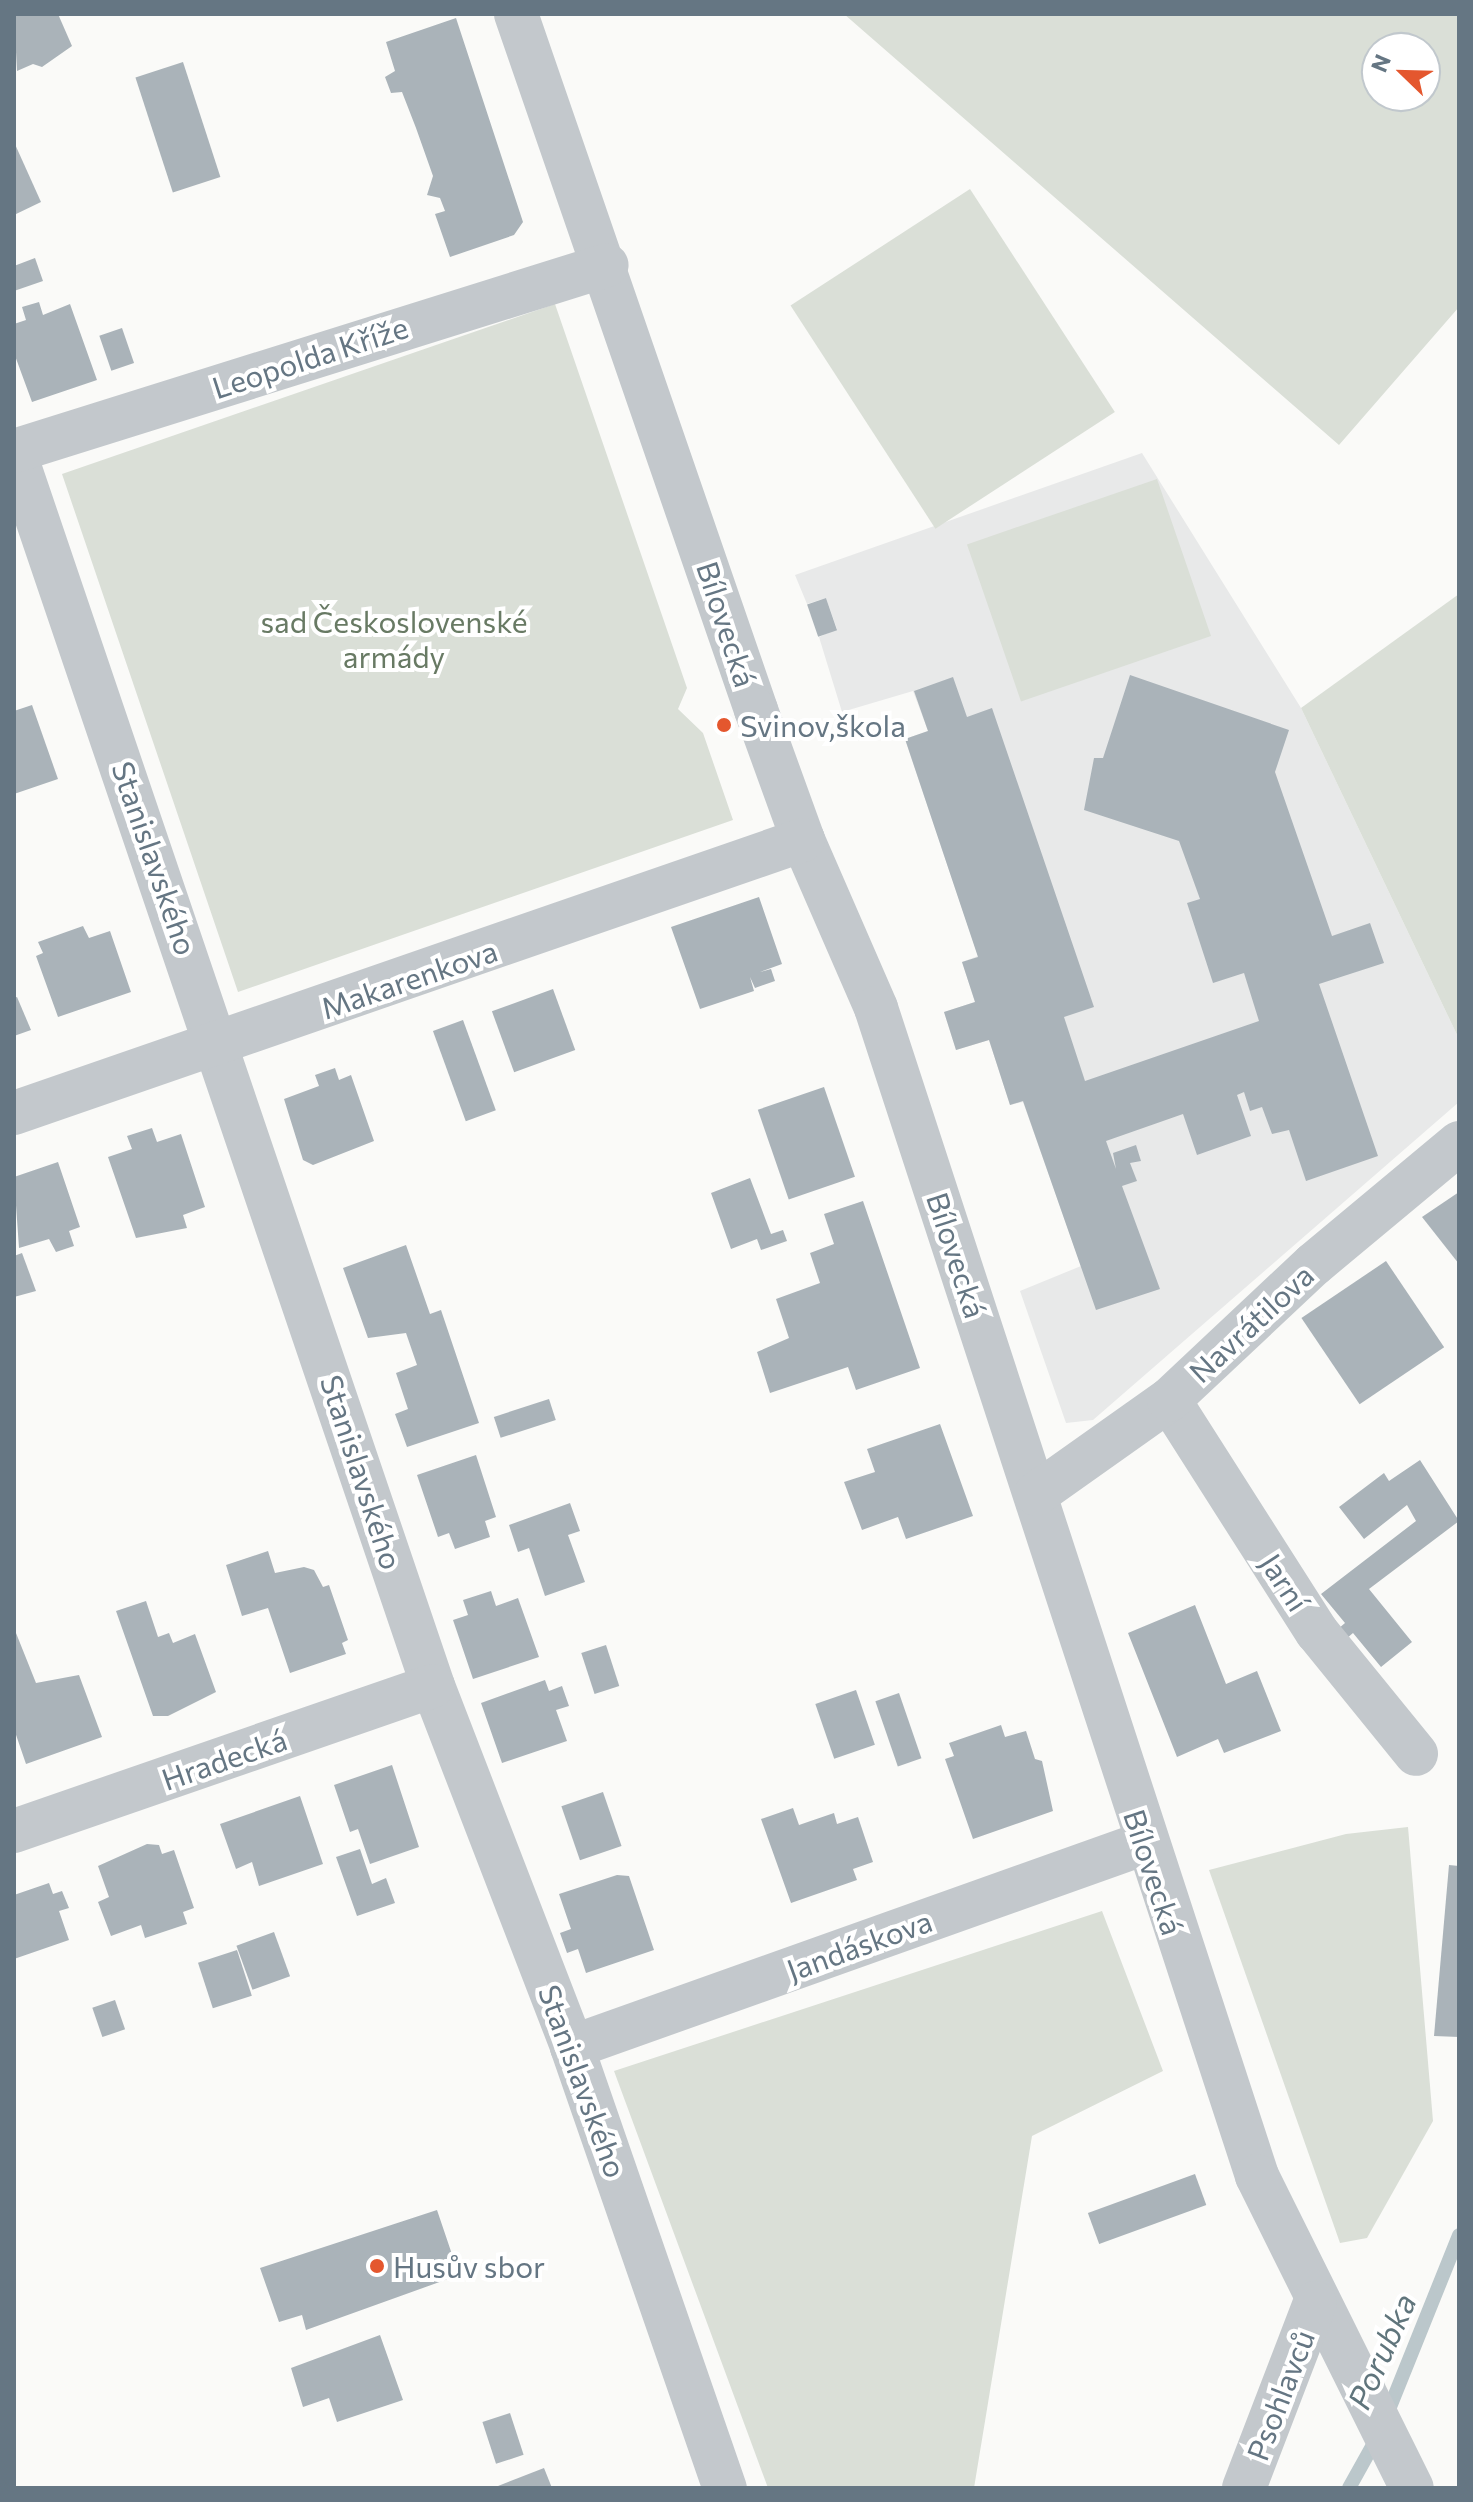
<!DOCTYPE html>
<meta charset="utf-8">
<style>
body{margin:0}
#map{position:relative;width:1473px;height:2502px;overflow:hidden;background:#fafaf8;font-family:Commissioner,sans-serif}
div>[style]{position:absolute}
.built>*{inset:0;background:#e8e9e9}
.green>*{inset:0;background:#dadfd7;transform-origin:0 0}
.stream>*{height:14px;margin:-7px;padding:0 7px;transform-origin:7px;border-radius:7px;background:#bbc7cb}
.building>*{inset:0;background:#aab3b9;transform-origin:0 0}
.minor>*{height:44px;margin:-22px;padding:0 22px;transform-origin:22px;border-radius:22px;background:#c3c8cc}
.dots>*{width:22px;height:22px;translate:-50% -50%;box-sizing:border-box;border:4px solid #fff;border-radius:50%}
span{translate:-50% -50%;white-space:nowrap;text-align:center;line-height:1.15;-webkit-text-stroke:8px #fff;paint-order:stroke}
.street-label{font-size:30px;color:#657683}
.park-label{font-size:30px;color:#687a64}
.poi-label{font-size:30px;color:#657683}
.left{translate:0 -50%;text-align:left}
.water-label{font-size:32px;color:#60757c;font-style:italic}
.frame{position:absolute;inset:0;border:16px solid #657683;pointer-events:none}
.north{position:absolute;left:1361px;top:32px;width:80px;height:80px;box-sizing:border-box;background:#fff;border:2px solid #c1c8cd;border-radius:50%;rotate:293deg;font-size:22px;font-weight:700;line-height:32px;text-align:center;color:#657683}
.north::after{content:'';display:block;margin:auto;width:28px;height:36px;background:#e4572e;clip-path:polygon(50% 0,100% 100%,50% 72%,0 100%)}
</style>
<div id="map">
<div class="built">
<div style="clip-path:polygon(1142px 453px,1301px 708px,1459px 1039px,1459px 1102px,1093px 1420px,1066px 1423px,1020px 1291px,1081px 1266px,1023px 1102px,1010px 1105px,989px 1040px,956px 1050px,944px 1012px,975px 1002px,962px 962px,978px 956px,905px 739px,928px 731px,913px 691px,842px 712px,819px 637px,837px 629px,826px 598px,807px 604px,795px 575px)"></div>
</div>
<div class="green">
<div style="clip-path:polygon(evenodd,844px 14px,1459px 14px,1459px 307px,1339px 445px,844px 14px,1377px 48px,1425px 48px,1425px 96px,1377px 96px,1377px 48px)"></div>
<div style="left:970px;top:189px;width:266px;height:214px;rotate:57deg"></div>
<div style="clip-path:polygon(555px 304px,687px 688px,678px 709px,703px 733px,733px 820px,238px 992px,62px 474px)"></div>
<div style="left:1157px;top:479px;width:166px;height:201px;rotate:71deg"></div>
<div style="clip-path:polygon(1459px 594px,1459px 1039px,1301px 708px)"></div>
<div style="clip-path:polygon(1408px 1827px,1433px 2121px,1367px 2238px,1340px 2243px,1209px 1870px,1346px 1834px)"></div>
<div style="clip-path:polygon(1102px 1911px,1163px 2071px,1032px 2136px,974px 2488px,768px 2488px,614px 2071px)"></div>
</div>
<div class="stream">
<div style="left:1386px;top:2417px;width:196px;rotate:-68.1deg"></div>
<div style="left:1349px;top:2488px;width:60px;rotate:-60.9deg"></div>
</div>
<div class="building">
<div style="clip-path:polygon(14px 14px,58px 14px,72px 46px,42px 67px,33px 64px,17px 71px)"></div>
<div style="clip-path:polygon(456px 18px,523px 222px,514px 235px,450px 257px,435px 214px,445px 211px,440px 198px,427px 195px,433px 176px,416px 128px,402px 92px,391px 93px,385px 77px,395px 71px,386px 42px)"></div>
<div style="left:183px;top:62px;width:121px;height:50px;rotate:72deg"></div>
<div style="clip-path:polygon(14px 142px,41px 202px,14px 215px)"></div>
<div style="clip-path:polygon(35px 258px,43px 281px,14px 291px,14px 266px)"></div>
<div style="clip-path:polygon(39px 302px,43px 315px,70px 304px,97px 380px,32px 402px,14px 353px,14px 324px,26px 320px,22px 307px)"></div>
<div style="left:122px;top:328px;width:37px;height:24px;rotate:71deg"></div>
<div style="left:826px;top:598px;width:34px;height:20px;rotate:71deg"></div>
<div style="clip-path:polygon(1130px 675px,1289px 730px,1275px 772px,1332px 936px,1370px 923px,1384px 963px,1319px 984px,1378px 1156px,1306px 1181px,1289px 1130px,1272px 1134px,1262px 1107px,1250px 1111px,1244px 1092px,1237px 1095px,1251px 1136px,1197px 1155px,1183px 1114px,1106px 1141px,1116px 1169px,1113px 1153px,1136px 1145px,1141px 1161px,1130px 1163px,1137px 1181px,1122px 1186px,1160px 1289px,1096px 1310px,1023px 1101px,1010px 1105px,989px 1040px,956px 1050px,944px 1012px,975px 1002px,962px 962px,978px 957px,905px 739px,928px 731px,914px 691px,953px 677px,967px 717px,992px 708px,1094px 1007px,1064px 1017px,1085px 1081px,1259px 1021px,1244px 973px,1213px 983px,1187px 903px,1200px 899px,1179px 841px,1084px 810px,1094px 758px,1103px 758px)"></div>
<div style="clip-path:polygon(32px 705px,58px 779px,14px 794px,14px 711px)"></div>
<div style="clip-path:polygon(759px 897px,782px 964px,760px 972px,771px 969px,775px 981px,755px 988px,750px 977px,754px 991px,700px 1009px,671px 927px)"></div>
<div style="clip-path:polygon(83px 926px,89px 938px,110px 931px,131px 992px,58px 1017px,36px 956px,43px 953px,38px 942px)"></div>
<div style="left:553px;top:989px;width:65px;height:65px;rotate:70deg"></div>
<div style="clip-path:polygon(17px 997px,31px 1030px,14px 1036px,14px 998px)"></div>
<div style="left:463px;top:1020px;width:96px;height:32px;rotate:70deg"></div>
<div style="clip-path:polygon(335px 1068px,339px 1080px,351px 1075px,374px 1141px,313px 1165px,303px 1160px,284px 1099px,319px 1086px,315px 1075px)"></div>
<div style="left:824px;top:1087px;width:95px;height:70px;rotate:71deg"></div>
<div style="clip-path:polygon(152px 1128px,157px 1142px,181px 1134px,205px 1207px,183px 1215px,187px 1228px,136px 1238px,108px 1157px,132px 1149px,127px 1136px)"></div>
<div style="clip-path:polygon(58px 1162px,80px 1227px,69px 1231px,74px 1246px,56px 1252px,49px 1239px,19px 1248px,14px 1177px)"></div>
<div style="clip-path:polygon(750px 1178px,771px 1234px,783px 1230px,787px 1241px,761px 1250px,757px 1239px,731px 1249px,711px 1193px)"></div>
<div style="clip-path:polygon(1459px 1192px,1459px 1264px,1422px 1217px)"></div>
<div style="clip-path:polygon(863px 1201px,920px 1368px,856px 1390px,848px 1367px,770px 1393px,757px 1352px,789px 1338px,776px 1299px,820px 1283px,810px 1253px,834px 1244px,824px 1214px)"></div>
<div style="clip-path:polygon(406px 1245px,430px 1314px,441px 1310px,479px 1423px,407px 1447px,395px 1414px,408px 1409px,396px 1373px,417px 1365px,406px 1333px,368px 1338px,343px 1268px)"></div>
<div style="clip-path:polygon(22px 1253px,36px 1291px,14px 1297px,14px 1256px)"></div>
<div style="left:1386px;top:1261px;width:104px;height:102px;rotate:56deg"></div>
<div style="left:549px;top:1399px;width:22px;height:58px;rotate:72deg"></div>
<div style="clip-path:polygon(940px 1424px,973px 1516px,906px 1539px,898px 1517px,862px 1530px,844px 1482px,875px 1472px,867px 1449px)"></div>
<div style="clip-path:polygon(476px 1455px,496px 1517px,485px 1521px,490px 1537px,455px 1549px,449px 1533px,438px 1537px,417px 1475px)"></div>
<div style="clip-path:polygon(1420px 1460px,1459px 1521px,1369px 1589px,1412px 1642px,1381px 1667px,1353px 1633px,1346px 1639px,1338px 1629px,1345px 1623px,1321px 1594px,1416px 1521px,1407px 1505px,1364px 1539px,1339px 1507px,1384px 1473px,1389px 1481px)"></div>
<div style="clip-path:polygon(570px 1503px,580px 1531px,568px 1535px,585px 1582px,545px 1596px,529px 1548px,518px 1552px,509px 1525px)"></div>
<div style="clip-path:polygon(268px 1551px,275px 1573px,304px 1567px,314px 1570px,323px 1587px,329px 1585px,348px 1640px,342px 1643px,346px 1654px,290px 1673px,268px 1608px,242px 1616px,226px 1565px)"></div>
<div style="clip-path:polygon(491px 1591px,496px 1606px,518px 1598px,539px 1657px,473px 1679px,453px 1620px,468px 1615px,463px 1600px)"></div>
<div style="clip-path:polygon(146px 1601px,158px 1637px,169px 1633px,173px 1643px,195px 1634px,216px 1692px,168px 1716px,153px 1716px,116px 1611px)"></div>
<div style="clip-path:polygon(1195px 1605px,1226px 1684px,1257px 1671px,1281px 1731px,1224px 1753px,1218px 1739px,1177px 1757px,1128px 1633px)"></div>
<div style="clip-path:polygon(14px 1628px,36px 1683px,79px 1675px,102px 1737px,26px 1764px,14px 1729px)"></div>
<div style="left:606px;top:1645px;width:43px;height:26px;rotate:72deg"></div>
<div style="clip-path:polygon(545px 1680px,549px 1691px,562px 1686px,569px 1706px,556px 1710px,567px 1741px,502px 1763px,481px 1703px)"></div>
<div style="left:856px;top:1690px;width:58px;height:43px;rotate:71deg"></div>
<div style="left:899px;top:1693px;width:69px;height:25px;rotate:71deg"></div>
<div style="clip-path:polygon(1001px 1725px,1005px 1737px,1026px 1731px,1035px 1759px,1042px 1761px,1053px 1811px,973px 1839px,945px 1759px,954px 1756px,949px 1743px)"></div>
<div style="clip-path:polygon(392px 1765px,419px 1847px,370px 1864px,358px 1829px,350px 1832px,334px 1785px)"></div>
<div style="left:603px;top:1792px;width:57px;height:44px;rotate:71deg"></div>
<div style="clip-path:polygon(300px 1796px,323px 1864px,259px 1886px,252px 1862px,236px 1869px,220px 1824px)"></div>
<div style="clip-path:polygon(793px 1808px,799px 1825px,834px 1813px,837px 1824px,858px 1817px,873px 1862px,853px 1869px,857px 1880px,791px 1903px,761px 1819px)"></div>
<div style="clip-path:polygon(147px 1844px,159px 1845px,162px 1854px,174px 1850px,194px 1908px,183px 1912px,187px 1924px,145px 1938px,141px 1925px,111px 1936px,98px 1902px,109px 1897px,98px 1866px)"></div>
<div style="clip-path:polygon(360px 1849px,372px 1884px,386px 1878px,395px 1903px,357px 1916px,336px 1857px)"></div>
<div style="clip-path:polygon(1449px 1865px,1459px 1866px,1459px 2037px,1434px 2036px)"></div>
<div style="clip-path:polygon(617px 1875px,629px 1876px,654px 1950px,586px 1973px,578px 1949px,567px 1953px,560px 1933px,571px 1929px,559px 1894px)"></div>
<div style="clip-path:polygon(49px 1883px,53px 1894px,62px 1891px,69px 1908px,59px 1911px,69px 1940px,14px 1959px,14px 1895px)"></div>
<div style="left:274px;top:1932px;width:47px;height:40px;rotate:70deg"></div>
<div style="left:237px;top:1950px;width:48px;height:41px;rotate:72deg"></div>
<div style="left:115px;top:2000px;width:31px;height:24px;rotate:71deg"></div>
<div style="left:1195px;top:2174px;width:33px;height:114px;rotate:70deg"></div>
<div style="clip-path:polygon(437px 2210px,459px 2275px,306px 2330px,302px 2315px,279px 2322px,260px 2268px)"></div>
<div style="clip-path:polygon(380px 2335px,403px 2400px,337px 2422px,329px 2398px,303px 2407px,291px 2368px)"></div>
<div style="left:510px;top:2413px;width:44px;height:29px;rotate:72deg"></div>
<div style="clip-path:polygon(544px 2468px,552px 2488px,493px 2488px)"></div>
</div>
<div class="minor">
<div style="left:516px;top:14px;width:736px;rotate:70.97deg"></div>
<div style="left:756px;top:710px;width:138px;rotate:70.1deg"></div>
<div style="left:803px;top:840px;width:183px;rotate:66.5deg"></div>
<div style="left:876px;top:1008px;width:1229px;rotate:71.93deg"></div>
<div style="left:1257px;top:2176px;width:348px;rotate:63.6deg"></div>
<div style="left:14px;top:451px;width:1304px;rotate:71.26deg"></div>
<div style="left:433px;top:1686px;width:387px;rotate:68.9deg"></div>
<div style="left:572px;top:2047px;width:467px;rotate:70.9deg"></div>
<div style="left:14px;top:451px;width:621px;rotate:-17.41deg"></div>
<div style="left:14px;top:1113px;width:835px;rotate:-19.09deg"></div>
<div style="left:1169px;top:1400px;width:275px;rotate:57.5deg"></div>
<div style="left:1317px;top:1632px;width:157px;rotate:50.9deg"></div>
<div style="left:1036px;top:1494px;width:163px;rotate:-35.3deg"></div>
<div style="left:1169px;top:1400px;width:199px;rotate:-43.2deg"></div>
<div style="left:1314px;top:1264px;width:189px;rotate:-39.8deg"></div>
<div style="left:14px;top:1831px;width:443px;rotate:-19.1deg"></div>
<div style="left:572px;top:2047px;width:608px;rotate:-19.6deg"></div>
<div style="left:1244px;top:2488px;width:198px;rotate:-69deg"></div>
</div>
<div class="dots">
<div style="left:724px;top:725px;background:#e4572e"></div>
<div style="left:377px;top:2266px;background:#e4572e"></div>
</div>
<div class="street-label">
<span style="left:310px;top:357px;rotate:-18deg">Leopolda Kříže</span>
<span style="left:727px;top:624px;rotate:72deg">Bílovecká</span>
<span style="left:155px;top:858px;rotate:71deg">Stanislavského</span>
<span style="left:409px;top:979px;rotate:-19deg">Makarenkova</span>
<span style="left:957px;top:1255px;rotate:72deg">Bílovecká</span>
<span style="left:1251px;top:1323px;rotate:-43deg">Navrátilova</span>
<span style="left:362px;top:1472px;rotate:72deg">Stanislavského</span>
<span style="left:1285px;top:1582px;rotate:57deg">Jarní</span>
<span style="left:224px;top:1759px;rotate:-19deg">Hradecká</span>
<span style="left:1154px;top:1872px;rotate:72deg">Bílovecká</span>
<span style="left:859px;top:1945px;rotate:-20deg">Jandáskova</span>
<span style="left:583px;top:2081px;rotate:70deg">Stanislavského</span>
<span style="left:1280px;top:2395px;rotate:-69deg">Psohlavců</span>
</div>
<div class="park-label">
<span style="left:394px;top:638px">sad Československé<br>armády</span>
</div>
<div class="poi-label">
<span class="left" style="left:740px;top:725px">Svinov,škola</span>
<span class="left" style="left:393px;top:2266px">Husův sbor</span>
</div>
<div class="water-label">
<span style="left:1381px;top:2351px;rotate:-66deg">Porubka</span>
</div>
<div class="frame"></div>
<div class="north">N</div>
</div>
